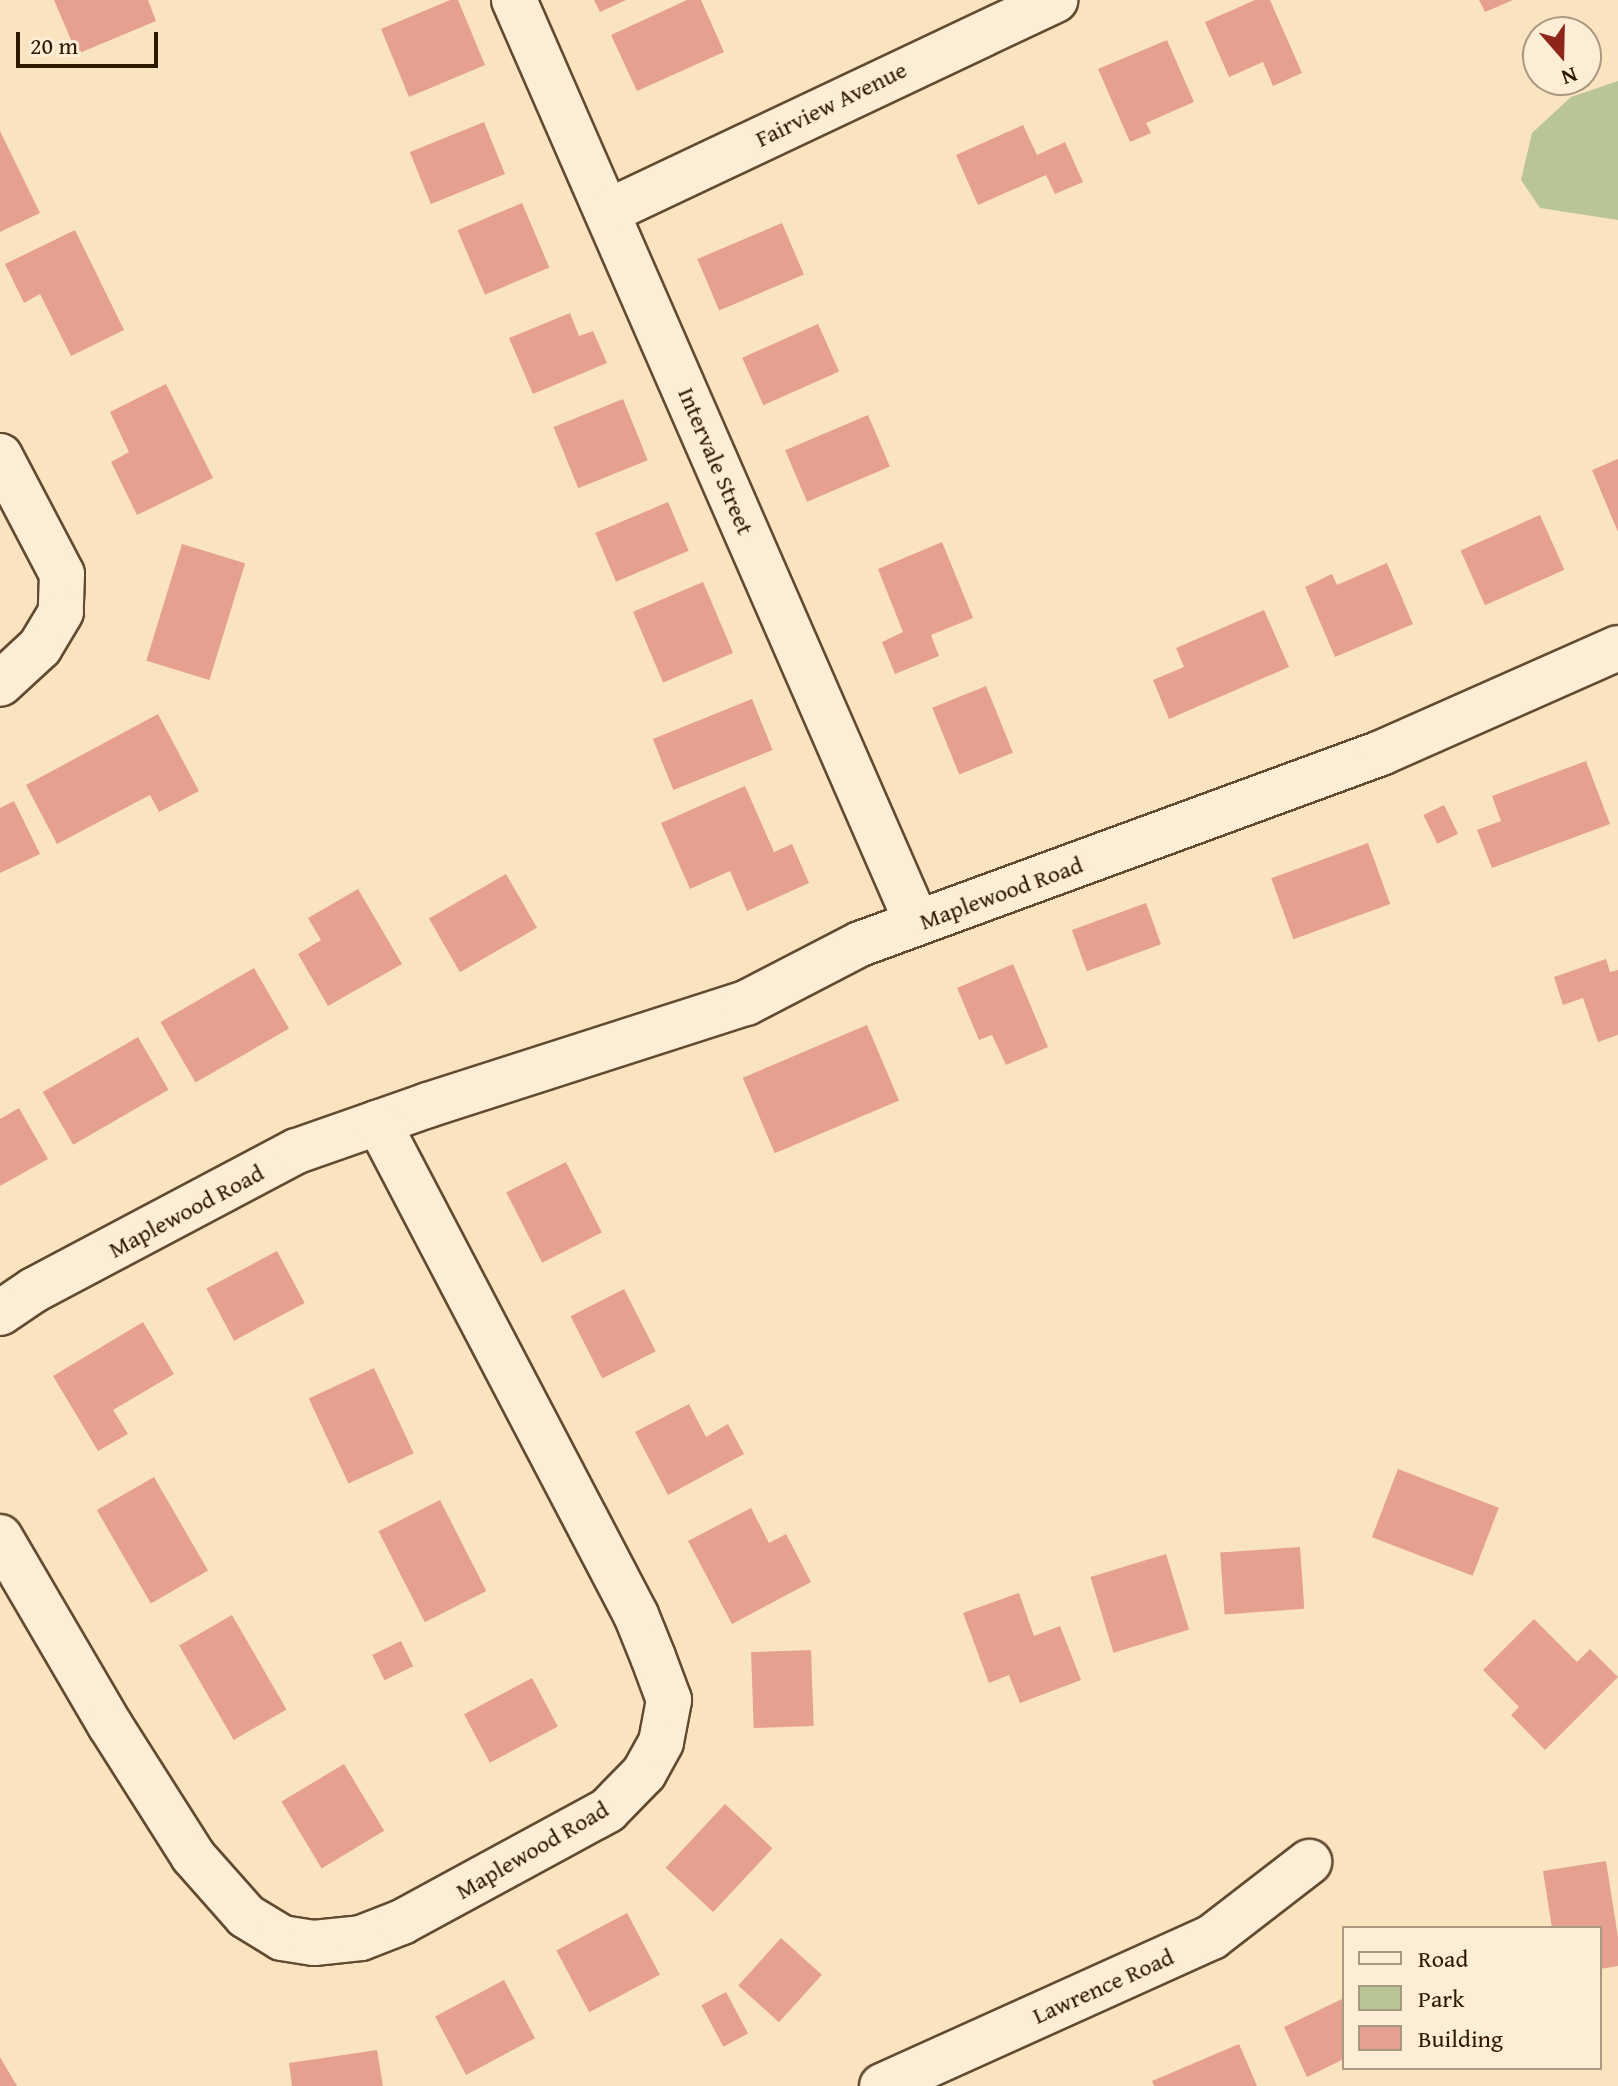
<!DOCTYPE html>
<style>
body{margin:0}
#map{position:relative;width:1618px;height:2086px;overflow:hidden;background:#fae4c0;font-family:"Gentium Book Plus",serif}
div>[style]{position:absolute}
.green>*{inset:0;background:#bac595}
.building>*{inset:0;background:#e6a08f;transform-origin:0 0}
.roads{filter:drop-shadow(2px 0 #624b30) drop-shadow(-2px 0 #624b30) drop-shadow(0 2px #624b30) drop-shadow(0 -2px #624b30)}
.minor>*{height:44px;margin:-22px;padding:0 22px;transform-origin:22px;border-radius:22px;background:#fcedd6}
span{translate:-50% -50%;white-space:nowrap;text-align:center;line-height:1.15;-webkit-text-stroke:7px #fcedd6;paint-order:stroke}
.street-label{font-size:24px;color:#2f1800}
.legend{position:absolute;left:1342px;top:1926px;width:260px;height:144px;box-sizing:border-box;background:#fcedd6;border:2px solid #aa9880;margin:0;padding:10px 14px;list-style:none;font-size:24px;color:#2f1800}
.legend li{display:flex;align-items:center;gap:16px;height:40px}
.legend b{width:40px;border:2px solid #aa9880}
.north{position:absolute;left:1522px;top:16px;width:80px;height:80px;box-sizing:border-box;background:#fcedd6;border:2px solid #aa9880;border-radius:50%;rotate:160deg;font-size:22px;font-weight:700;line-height:32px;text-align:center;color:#2f1800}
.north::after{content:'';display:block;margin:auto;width:28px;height:36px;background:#8f2418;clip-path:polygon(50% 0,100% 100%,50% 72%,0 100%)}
.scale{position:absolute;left:16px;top:32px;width:142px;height:36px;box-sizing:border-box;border:4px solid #2f1800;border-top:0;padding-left:10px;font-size:24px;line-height:28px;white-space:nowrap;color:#2f1800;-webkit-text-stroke:6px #fcedd6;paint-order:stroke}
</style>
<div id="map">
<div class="green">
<div style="clip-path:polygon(1618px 81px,1618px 220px,1540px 208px,1521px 180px,1532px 133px,1571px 97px)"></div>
</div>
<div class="building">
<div style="clip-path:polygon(54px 0,148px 0,156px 21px,77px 54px)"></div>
<div style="clip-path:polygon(450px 0,458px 0,485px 65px,409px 97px,381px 29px)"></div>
<div style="clip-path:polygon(594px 0,626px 0,600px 12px)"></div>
<div style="clip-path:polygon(687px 0,701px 0,724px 52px,637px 91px,611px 35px)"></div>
<div style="clip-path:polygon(1255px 0,1270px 0,1302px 73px,1273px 86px,1263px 62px,1229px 77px,1205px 22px)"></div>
<div style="clip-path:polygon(1479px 0,1513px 0,1485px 12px)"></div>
<div style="clip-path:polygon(1167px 40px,1194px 102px,1146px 123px,1151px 133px,1130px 142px,1098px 69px)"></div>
<div style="left:484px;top:122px;width:56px;height:80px;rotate:68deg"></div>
<div style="clip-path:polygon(1023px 125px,1037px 155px,1065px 142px,1083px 182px,1055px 194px,1046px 175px,978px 205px,956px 155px)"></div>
<div style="clip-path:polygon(0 131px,40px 213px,0 232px)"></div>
<div style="left:522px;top:203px;width:70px;height:70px;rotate:67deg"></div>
<div style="left:782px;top:223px;width:56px;height:92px;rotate:67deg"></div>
<div style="clip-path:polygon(75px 230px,124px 330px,71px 356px,40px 294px,24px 303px,5px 264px)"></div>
<div style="clip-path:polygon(570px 313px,579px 336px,593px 331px,607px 363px,533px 394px,509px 338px)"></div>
<div style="left:818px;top:324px;width:52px;height:83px;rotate:66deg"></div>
<div style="clip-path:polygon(166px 384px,213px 478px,137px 515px,111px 462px,129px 452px,110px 412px)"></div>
<div style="left:623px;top:399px;width:66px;height:75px;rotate:68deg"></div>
<div style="left:868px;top:415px;width:56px;height:90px;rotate:67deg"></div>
<div style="clip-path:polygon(1618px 459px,1618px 532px,1592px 470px)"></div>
<div style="left:668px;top:502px;width:53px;height:79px;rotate:67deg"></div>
<div style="left:1540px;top:515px;width:60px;height:87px;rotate:66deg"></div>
<div style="clip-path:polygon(942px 542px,973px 618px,931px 635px,939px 656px,895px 674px,882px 642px,903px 632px,878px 569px)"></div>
<div style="left:182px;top:544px;width:66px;height:122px;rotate:17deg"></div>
<div style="clip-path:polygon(1387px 563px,1413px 624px,1335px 657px,1305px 587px,1332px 574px,1337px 585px)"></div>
<div style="left:703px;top:582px;width:77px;height:76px;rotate:67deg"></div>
<div style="clip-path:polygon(1264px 610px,1289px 667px,1169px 719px,1153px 680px,1184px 667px,1176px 648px)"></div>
<div style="left:986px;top:686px;width:72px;height:58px;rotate:68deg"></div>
<div style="left:752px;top:699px;width:55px;height:107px;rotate:68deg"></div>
<div style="clip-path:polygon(158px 714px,199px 791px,159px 812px,150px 795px,57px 844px,26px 785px)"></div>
<div style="clip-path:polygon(1586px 761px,1610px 824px,1492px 868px,1477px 830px,1501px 821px,1492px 796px)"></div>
<div style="clip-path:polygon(745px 786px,774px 852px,792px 844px,809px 883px,747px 911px,730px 871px,690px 889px,661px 823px)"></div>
<div style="clip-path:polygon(14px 801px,40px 854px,0 873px,0 808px)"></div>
<div style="left:1444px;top:805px;width:32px;height:23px;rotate:64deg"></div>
<div style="left:1368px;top:843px;width:65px;height:103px;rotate:70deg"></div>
<div style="left:506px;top:874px;width:62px;height:89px;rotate:60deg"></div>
<div style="clip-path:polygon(358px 889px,402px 964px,328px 1006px,298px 954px,321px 940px,308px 918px)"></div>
<div style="left:1146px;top:903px;width:44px;height:79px;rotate:70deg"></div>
<div style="clip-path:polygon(1606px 959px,1610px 972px,1618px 970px,1618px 1035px,1598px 1042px,1583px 998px,1563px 1005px,1554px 977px)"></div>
<div style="clip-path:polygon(1013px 964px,1048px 1047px,1006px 1065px,992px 1035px,979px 1040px,957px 988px)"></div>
<div style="left:254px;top:968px;width:70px;height:108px;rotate:60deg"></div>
<div style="left:867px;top:1025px;width:82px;height:135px;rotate:67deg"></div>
<div style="left:138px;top:1037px;width:61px;height:110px;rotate:60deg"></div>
<div style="clip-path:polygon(19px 1108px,48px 1159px,0 1186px,0 1119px)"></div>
<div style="left:566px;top:1162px;width:79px;height:67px;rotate:63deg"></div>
<div style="left:277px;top:1251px;width:59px;height:80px;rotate:62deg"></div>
<div style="left:624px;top:1289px;width:70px;height:60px;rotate:63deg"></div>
<div style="clip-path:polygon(143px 1322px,174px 1374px,113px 1410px,128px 1434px,98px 1451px,53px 1376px)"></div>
<div style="left:374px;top:1368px;width:94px;height:72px;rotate:65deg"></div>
<div style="clip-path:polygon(689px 1404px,706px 1437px,728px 1424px,744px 1454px,668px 1495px,635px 1432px)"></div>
<div style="left:1398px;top:1469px;width:108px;height:73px;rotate:21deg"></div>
<div style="left:154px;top:1477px;width:108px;height:66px;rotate:60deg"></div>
<div style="left:440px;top:1500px;width:102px;height:69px;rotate:63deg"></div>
<div style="clip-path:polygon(751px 1508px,769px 1543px,786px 1534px,811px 1582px,732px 1624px,688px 1541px)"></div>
<div style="left:1300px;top:1547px;width:62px;height:80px;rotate:86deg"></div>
<div style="left:1166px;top:1554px;width:79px;height:79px;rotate:73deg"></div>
<div style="clip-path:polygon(1019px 1593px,1034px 1636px,1060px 1626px,1081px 1680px,1020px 1703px,1009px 1675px,989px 1683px,963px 1613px)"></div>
<div style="left:232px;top:1615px;width:109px;height:61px;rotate:60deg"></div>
<div style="clip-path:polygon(1534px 1619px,1577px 1662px,1590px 1649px,1618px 1677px,1545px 1750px,1511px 1715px,1519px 1707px,1483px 1670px)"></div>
<div style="left:401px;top:1641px;width:28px;height:32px;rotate:64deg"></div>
<div style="left:811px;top:1650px;width:76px;height:60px;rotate:88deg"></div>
<div style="left:532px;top:1678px;width:55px;height:77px;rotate:62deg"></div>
<div style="left:344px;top:1764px;width:78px;height:73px;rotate:59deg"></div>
<div style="left:725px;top:1804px;width:65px;height:87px;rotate:43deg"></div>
<div style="clip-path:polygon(1606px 1861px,1618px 1937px,1618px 1966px,1600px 1969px,1600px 1928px,1552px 1928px,1543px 1871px)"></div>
<div style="left:627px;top:1913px;width:70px;height:80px;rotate:62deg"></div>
<div style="left:781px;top:1938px;width:55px;height:64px;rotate:42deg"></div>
<div style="left:504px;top:1980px;width:66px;height:78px;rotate:62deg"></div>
<div style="left:726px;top:1992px;width:47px;height:28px;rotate:62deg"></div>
<div style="clip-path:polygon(1344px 1998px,1344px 2059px,1307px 2077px,1284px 2027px)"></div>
<div style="clip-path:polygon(1239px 2044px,1257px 2086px,1154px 2086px,1152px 2081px)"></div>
<div style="clip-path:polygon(377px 2050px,383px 2086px,292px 2086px,289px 2063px)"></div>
<div style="clip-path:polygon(0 2057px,17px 2086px,0 2086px)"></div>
</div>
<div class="roads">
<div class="minor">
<div style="left:514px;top:0;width:1007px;rotate:66.41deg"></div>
<div style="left:607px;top:212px;width:496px;rotate:-25.3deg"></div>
<div style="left:0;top:456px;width:133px;rotate:62.3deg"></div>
<div style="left:62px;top:574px;width:38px;rotate:92deg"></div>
<div style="left:61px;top:612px;width:41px;rotate:121deg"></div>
<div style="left:40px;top:647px;width:54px;rotate:137.2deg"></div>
<div style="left:0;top:1313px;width:41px;rotate:-34.1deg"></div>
<div style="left:34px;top:1290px;width:297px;rotate:-27.9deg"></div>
<div style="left:297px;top:1151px;width:139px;rotate:-19.3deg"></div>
<div style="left:428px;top:1105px;width:334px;rotate:-17.8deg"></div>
<div style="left:746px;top:1003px;width:128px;rotate:-27.4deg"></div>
<div style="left:860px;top:944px;width:555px;rotate:-20.13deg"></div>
<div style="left:1381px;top:753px;width:259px;rotate:-23.9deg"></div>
<div style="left:0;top:1537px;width:218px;rotate:59.7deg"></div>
<div style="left:110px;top:1725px;width:155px;rotate:57.6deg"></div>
<div style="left:193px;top:1856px;width:80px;rotate:48.5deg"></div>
<div style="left:246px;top:1916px;width:42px;rotate:31.4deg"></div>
<div style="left:282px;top:1938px;width:32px;rotate:9deg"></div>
<div style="left:314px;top:1943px;width:47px;rotate:-6.1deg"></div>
<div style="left:361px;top:1938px;width:44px;rotate:-21.3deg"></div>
<div style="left:402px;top:1922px;width:234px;rotate:-28.5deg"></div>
<div style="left:608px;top:1810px;width:52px;rotate:-45.8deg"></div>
<div style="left:644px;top:1773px;width:35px;rotate:-61deg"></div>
<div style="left:661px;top:1742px;width:43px;rotate:-79.2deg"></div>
<div style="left:669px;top:1700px;width:46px;rotate:-110.4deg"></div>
<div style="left:653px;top:1657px;width:45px;rotate:-112deg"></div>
<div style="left:636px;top:1615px;width:556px;rotate:-117.62deg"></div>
<div style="left:882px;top:2086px;width:362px;rotate:-24.3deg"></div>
<div style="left:1212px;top:1937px;width:123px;rotate:-37.7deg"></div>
</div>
</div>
<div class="street-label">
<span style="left:831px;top:104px;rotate:-26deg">Fairview Avenue</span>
<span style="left:716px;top:461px;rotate:67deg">Intervale Street</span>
<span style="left:1001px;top:893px;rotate:-20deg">Maplewood Road</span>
<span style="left:186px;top:1211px;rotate:-28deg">Maplewood Road</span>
<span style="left:532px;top:1850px;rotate:-30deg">Maplewood Road</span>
<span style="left:1103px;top:1986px;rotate:-24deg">Lawrence Road</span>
</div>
<ul class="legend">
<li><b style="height:10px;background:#fcedd6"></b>Road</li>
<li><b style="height:22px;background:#bac595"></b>Park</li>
<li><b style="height:22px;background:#e6a08f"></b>Building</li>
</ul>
<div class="north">N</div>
<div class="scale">20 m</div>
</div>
